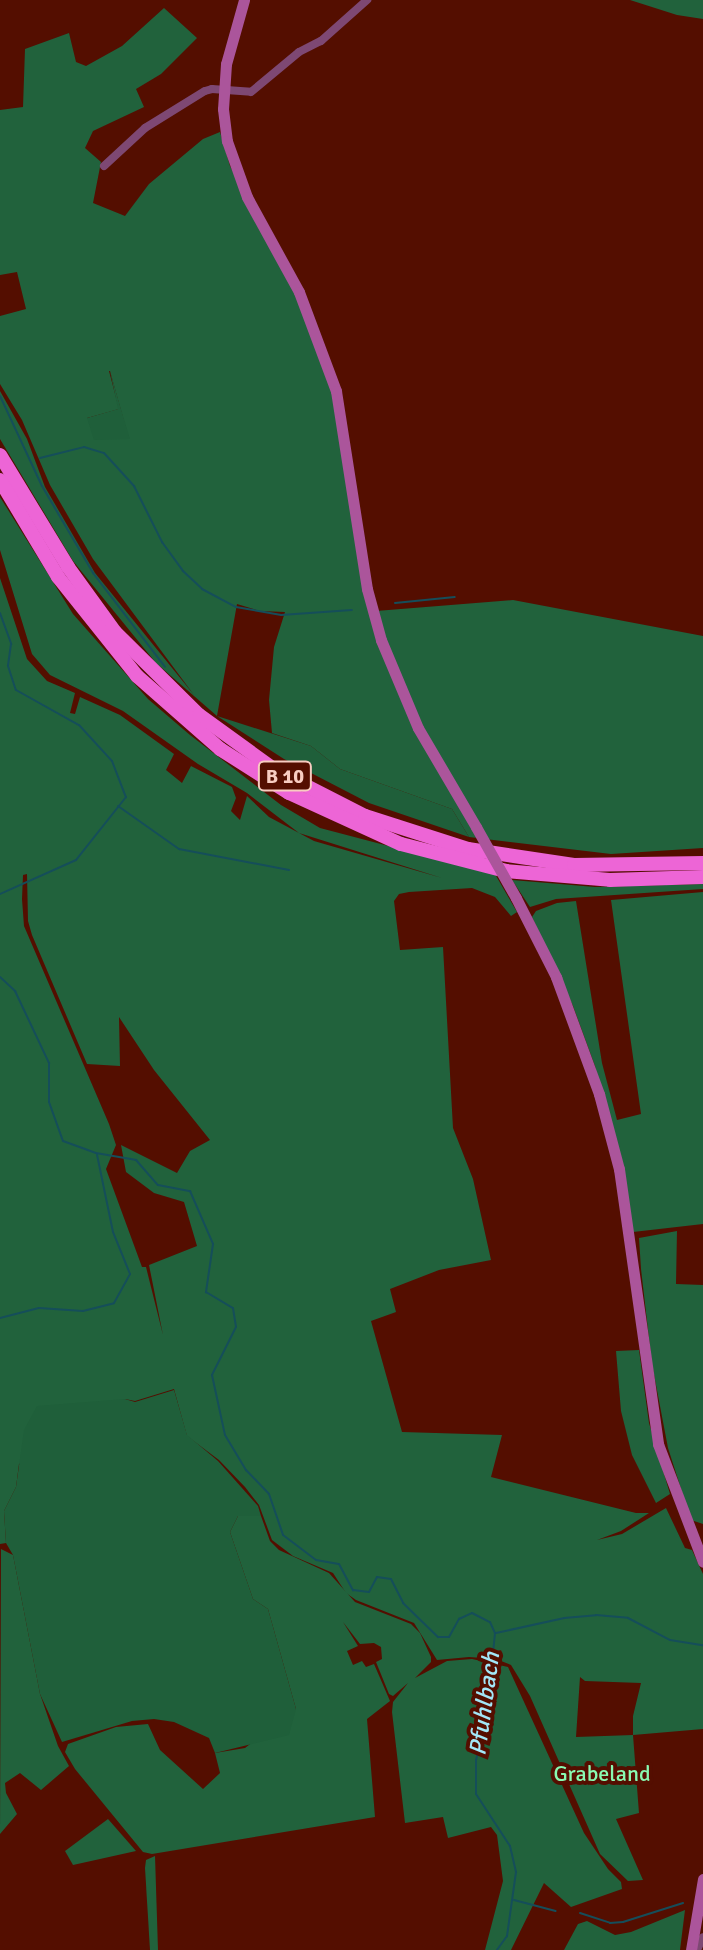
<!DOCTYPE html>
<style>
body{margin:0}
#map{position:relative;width:703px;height:1950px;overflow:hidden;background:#540e00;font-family:Signika,sans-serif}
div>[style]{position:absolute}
.green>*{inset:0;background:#21623c}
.forest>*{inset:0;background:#1f5f3a}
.stream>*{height:2px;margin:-1px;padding:0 1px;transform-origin:1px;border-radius:1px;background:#154e5a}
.street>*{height:8px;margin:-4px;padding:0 4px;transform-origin:4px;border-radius:4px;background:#7e4873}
.secondary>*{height:11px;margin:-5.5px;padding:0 5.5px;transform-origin:5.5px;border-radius:5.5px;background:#ab559b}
.highway>*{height:14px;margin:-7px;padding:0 7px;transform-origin:7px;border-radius:7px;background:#ed65d6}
.secondary-bridge>*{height:11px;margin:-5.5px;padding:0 5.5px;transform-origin:5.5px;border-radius:5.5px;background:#ab559b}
span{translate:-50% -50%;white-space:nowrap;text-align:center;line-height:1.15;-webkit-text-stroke:8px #540e00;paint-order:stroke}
.shield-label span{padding:2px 6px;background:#540e00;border:2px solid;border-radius:6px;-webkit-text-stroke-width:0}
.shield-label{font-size:20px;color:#f8ccc1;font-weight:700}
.park-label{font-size:22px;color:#89fab2}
.water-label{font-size:24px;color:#a3e7f8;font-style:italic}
</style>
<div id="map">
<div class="green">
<div style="clip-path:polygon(630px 0,703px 0,703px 19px,677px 15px)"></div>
<div style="clip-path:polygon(evenodd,164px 8px,197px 38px,161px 74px,136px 89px,144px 107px,93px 131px,85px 148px,101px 162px,93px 203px,125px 216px,149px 184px,203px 139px,220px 132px,230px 166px,299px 292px,336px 391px,376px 611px,513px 600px,703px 636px,703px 848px,611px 854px,469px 837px,452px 809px,340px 769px,311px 746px,272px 733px,269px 700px,274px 647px,285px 612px,260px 611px,237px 604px,217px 716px,156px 663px,73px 561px,0 439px,0 391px,27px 439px,45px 487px,95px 573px,194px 695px,93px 559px,50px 485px,22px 420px,0 384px,0 316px,26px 309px,17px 272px,0 275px,0 110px,23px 107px,25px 49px,69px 33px,76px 62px,86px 66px,122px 46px,164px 8px,109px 371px,110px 371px,129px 439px,87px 418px,119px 409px,109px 371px)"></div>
<div style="clip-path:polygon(evenodd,0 497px,73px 614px,148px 699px,190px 735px,281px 805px,320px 828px,495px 874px,517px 912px,511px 916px,495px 897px,472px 888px,409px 892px,399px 894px,394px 901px,400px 950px,443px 947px,453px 1128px,473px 1179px,491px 1260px,439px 1270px,390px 1289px,396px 1312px,371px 1321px,402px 1432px,502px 1435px,491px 1477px,636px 1513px,649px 1513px,621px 1531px,597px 1540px,622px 1534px,666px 1508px,685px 1548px,692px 1550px,703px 1574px,703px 1729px,633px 1735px,639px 1813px,616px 1819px,643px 1880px,628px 1881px,600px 1854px,530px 1696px,511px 1665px,496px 1659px,469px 1657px,437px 1660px,414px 1623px,356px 1600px,346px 1593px,333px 1573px,293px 1556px,272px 1540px,259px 1505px,245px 1487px,219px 1460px,187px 1436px,174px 1389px,135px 1401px,125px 1399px,19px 1464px,16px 1487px,4px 1511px,6px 1543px,0 1544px,0 578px,27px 659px,47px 681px,75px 693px,70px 713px,75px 714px,80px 697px,120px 715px,174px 754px,166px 770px,182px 783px,191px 766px,232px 787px,236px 798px,231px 811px,240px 820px,247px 796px,269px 817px,314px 841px,442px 878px,299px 833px,247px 793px,198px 764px,123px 711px,50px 675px,32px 654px,0 550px,0 497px,27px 874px,28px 921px,32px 935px,87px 1064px,120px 1066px,119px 1017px,154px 1070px,210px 1140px,190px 1151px,177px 1173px,121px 1145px,126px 1172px,154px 1193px,184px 1202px,197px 1246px,149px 1265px,163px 1335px,146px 1267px,142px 1267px,106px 1169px,116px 1145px,109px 1124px,24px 926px,22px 899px,23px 875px,27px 874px,0 497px,580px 1677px,585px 1681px,641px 1683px,633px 1716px,633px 1735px,576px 1737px,580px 1677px)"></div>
<div style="clip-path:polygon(512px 880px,595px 887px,703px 884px,703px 889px,556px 899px,530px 907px)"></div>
<div style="clip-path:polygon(703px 892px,703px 1224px,633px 1232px,595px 1066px,573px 1006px,532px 917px,536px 911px,557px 903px,576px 901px,602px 1063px,617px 1120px,641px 1114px,611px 900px)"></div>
<div style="clip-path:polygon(677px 1231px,676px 1284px,703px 1285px,703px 1524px,691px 1520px,668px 1448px,652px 1364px,641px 1269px,639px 1238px)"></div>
<div style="clip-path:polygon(639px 1350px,649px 1423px,670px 1494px,656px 1503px,632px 1455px,621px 1411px,616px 1351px)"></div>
<div style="clip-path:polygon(238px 1516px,261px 1516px,270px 1541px,279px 1550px,329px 1573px,355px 1602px,411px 1624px,420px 1633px,431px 1657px,431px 1662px,415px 1678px,447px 1661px,472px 1659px,508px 1667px,584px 1833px,608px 1869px,621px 1882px,622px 1889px,571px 1907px,544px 1883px,511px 1950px,485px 1950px,503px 1881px,497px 1835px,491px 1827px,448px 1838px,443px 1817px,405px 1823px,392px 1712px,393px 1702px,408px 1683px,393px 1696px,389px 1694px,376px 1662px,382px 1659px,381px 1647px,374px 1643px,360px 1644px,343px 1622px,358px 1646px,347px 1651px,353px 1665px,362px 1661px,366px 1667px,374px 1664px,390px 1701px,367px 1719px,375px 1817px,152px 1854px,143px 1852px,75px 1769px,65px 1752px,68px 1744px,116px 1727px,148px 1724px,160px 1750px,203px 1789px,220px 1773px,215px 1753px,245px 1748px,296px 1709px,268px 1609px,253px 1599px,230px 1532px)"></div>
<div style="clip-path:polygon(1px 1549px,13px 1555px,40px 1694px,58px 1746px,69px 1766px,41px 1790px,20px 1773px,5px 1783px,6px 1793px,17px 1814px,0 1834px)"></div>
<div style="clip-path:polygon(108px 1819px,136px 1851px,73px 1865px,65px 1851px)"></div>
<div style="clip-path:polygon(155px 1856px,158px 1950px,150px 1950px,145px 1868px,146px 1860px)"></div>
<div style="clip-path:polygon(685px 1910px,680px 1950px,564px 1950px,578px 1924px,587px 1921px,615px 1935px,631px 1932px)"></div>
</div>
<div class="forest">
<div style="clip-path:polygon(110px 371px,121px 409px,130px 439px,94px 440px,87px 418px,118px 409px)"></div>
<div style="clip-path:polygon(217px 716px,311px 746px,340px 769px,452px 809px,469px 837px,369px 803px,284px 759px)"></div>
<div style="clip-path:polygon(174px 1390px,187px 1435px,218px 1461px,258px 1506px,261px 1516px,238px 1516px,230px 1532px,253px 1599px,268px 1609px,296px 1709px,289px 1735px,215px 1753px,209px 1738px,174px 1722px,154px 1719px,132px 1721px,62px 1742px,40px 1694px,13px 1555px,6px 1543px,4px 1511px,16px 1487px,24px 1430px,37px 1406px,125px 1399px,135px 1402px)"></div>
</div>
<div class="stream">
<div style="left:0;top:396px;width:99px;rotate:65deg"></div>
<div style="left:42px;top:486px;width:101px;rotate:59.6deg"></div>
<div style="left:93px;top:573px;width:118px;rotate:52.5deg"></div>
<div style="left:40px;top:458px;width:45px;rotate:-14deg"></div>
<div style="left:84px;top:447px;width:21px;rotate:17deg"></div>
<div style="left:104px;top:453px;width:45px;rotate:47.7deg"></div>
<div style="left:134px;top:486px;width:63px;rotate:63.4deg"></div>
<div style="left:162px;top:542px;width:36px;rotate:54deg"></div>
<div style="left:183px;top:571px;width:26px;rotate:43deg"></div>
<div style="left:202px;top:589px;width:38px;rotate:28deg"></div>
<div style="left:236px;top:607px;width:46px;rotate:10.1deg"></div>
<div style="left:281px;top:615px;width:71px;rotate:-4deg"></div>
<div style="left:395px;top:603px;width:60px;rotate:-5.7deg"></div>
<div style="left:0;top:613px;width:33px;rotate:70deg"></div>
<div style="left:11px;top:644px;width:22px;rotate:98deg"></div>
<div style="left:8px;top:666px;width:25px;rotate:72deg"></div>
<div style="left:16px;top:690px;width:72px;rotate:29.1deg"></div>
<div style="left:79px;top:725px;width:49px;rotate:47.5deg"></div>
<div style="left:112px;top:761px;width:39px;rotate:69deg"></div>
<div style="left:126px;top:797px;width:80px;rotate:128.4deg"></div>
<div style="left:76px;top:860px;width:83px;rotate:155.9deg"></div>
<div style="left:118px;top:806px;width:75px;rotate:35.2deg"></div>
<div style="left:179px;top:849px;width:112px;rotate:10.8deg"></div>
<div style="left:0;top:977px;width:21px;rotate:43deg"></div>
<div style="left:15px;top:991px;width:80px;rotate:64.7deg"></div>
<div style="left:49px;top:1063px;width:39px;rotate:90deg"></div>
<div style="left:49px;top:1102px;width:41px;rotate:70.3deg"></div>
<div style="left:63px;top:1141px;width:35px;rotate:20deg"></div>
<div style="left:96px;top:1153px;width:41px;rotate:9.9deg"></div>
<div style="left:136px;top:1160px;width:33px;rotate:49deg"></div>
<div style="left:158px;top:1185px;width:33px;rotate:11deg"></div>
<div style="left:190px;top:1191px;width:58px;rotate:66.5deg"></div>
<div style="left:213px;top:1244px;width:49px;rotate:98.3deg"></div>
<div style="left:206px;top:1292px;width:31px;rotate:31deg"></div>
<div style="left:233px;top:1308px;width:19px;rotate:81deg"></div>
<div style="left:236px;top:1327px;width:54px;rotate:116.6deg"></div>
<div style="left:212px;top:1375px;width:61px;rotate:77.8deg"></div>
<div style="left:225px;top:1435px;width:41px;rotate:59deg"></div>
<div style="left:246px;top:1470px;width:33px;rotate:46deg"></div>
<div style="left:269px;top:1494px;width:43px;rotate:71.1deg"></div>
<div style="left:283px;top:1535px;width:41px;rotate:37.1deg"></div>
<div style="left:316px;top:1560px;width:23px;rotate:10deg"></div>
<div style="left:339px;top:1564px;width:30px;rotate:62deg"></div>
<div style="left:353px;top:1590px;width:16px;rotate:7deg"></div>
<div style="left:369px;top:1592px;width:17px;rotate:-62deg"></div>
<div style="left:377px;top:1577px;width:14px;rotate:8deg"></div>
<div style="left:391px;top:1579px;width:27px;rotate:63deg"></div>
<div style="left:403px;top:1603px;width:49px;rotate:44.2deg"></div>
<div style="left:438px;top:1637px;width:11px"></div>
<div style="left:449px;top:1637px;width:21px;rotate:-61deg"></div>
<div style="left:459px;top:1619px;width:14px;rotate:-25deg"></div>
<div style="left:472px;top:1613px;width:20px;rotate:27deg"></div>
<div style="left:490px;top:1622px;width:12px;rotate:66deg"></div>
<div style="left:495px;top:1633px;width:81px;rotate:95.6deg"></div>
<div style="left:487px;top:1714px;width:47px;rotate:103.4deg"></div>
<div style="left:476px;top:1760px;width:34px;rotate:90deg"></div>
<div style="left:476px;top:1794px;width:62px;rotate:56.8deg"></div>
<div style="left:510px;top:1846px;width:27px;rotate:77deg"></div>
<div style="left:516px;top:1872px;width:65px;rotate:98deg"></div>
<div style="left:507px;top:1936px;width:17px;rotate:126deg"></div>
<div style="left:0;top:1318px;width:40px;rotate:-14.4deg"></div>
<div style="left:39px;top:1308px;width:44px;rotate:3.9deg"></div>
<div style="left:83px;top:1311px;width:32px;rotate:-14deg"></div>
<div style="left:114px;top:1303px;width:33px;rotate:-61deg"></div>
<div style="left:130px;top:1274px;width:45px;rotate:-112deg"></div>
<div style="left:113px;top:1232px;width:79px;rotate:-101.7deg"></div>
<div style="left:496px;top:1633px;width:70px;rotate:-12.4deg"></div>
<div style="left:564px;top:1618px;width:32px;rotate:-5deg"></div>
<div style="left:596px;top:1615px;width:32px;rotate:5deg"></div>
<div style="left:628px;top:1618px;width:47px;rotate:27.6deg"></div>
<div style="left:670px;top:1640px;width:33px;rotate:9deg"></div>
<div style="left:514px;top:1900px;width:43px;rotate:14.7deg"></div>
<div style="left:580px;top:1913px;width:32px;rotate:18deg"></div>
<div style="left:610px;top:1923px;width:13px;rotate:-4deg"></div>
<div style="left:623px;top:1922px;width:63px;rotate:-17.6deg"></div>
</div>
<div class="street">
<div style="left:104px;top:166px;width:56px;rotate:-42.8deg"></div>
<div style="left:145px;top:128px;width:70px;rotate:-31.7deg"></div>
<div style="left:205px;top:91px;width:7px;rotate:-16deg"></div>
<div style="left:212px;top:89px;width:39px;rotate:4deg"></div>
<div style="left:251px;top:92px;width:62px;rotate:-39.8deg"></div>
<div style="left:299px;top:52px;width:25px;rotate:-27deg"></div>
<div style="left:321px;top:41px;width:62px;rotate:-41.7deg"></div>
<div style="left:697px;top:1950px;width:14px;rotate:-65deg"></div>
</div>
<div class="secondary">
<div style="left:244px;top:0;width:66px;rotate:105.7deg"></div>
<div style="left:226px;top:64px;width:45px;rotate:93.8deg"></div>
<div style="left:223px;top:109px;width:32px;rotate:83deg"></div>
<div style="left:227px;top:141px;width:59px;rotate:70.3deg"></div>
<div style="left:247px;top:197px;width:108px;rotate:61.3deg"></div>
<div style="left:299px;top:292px;width:106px;rotate:69.5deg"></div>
<div style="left:336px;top:391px;width:200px;rotate:81.1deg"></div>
<div style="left:367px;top:589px;width:53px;rotate:74.6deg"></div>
<div style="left:381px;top:640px;width:95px;rotate:67.2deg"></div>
<div style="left:418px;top:728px;width:115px;rotate:59.6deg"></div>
<div style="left:516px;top:898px;width:89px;rotate:63.1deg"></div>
<div style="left:556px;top:977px;width:125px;rotate:69.8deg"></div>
<div style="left:599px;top:1094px;width:78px;rotate:75.1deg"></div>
<div style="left:619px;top:1169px;width:278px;rotate:81.9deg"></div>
<div style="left:658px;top:1444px;width:126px;rotate:69.1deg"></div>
<div style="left:691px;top:1950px;width:72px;rotate:-80.4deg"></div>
</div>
<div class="highway">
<div style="left:0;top:455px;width:131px;rotate:58.7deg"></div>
<div style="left:68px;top:567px;width:80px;rotate:54.1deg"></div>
<div style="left:115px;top:632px;width:118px;rotate:44.7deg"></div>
<div style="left:199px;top:715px;width:94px;rotate:35.9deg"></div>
<div style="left:275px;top:770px;width:101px;rotate:27.1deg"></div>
<div style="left:365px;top:816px;width:108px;rotate:17.8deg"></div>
<div style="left:468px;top:849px;width:107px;rotate:8.6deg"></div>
<div style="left:574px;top:865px;width:129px;rotate:-0.9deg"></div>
<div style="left:0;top:480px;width:113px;rotate:59.1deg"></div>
<div style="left:58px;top:577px;width:127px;rotate:51.4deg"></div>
<div style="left:137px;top:676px;width:111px;rotate:41.3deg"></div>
<div style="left:220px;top:749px;width:82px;rotate:32.5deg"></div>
<div style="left:289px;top:793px;width:123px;rotate:24.5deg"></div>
<div style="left:401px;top:844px;width:108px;rotate:14.4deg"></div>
<div style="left:506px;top:871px;width:104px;rotate:4.9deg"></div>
<div style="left:610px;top:880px;width:93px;rotate:-1.8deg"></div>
</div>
<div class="secondary-bridge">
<div style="left:476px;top:827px;width:81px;rotate:60.6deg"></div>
</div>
<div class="shield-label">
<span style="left:285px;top:776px">B 10</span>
</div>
<div class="park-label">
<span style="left:602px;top:1774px">Grabeland</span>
</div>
<div class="water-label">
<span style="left:485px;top:1704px;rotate:-82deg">Pfuhlbach</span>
</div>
</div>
